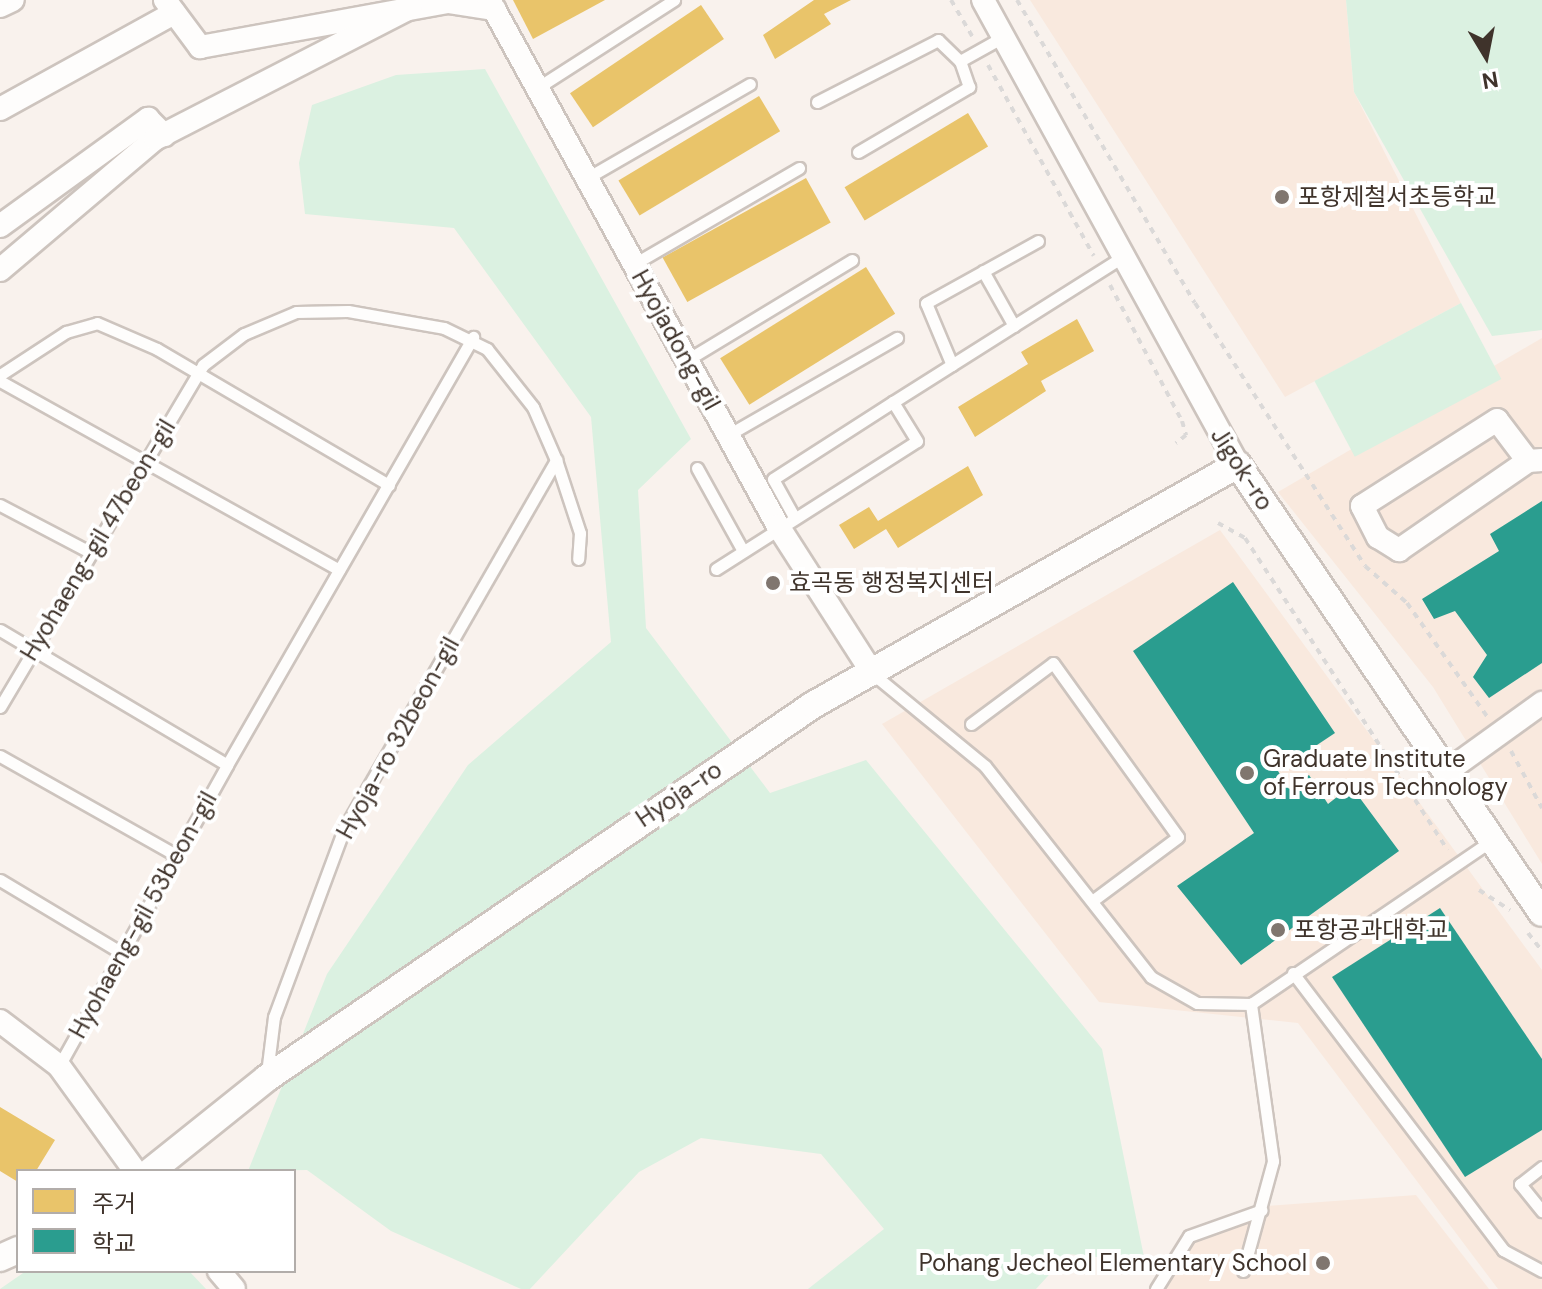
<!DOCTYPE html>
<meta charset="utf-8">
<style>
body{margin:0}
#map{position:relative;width:1542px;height:1289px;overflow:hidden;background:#f9f2ed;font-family:"DM Sans","Noto Sans KR",sans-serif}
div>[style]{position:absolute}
.built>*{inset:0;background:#f9e9de}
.green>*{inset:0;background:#dbf1e1;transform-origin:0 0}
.homes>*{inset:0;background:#e9c46a;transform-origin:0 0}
.schools>*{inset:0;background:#2a9d8f}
.path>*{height:4px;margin-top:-2px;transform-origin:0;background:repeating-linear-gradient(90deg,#dbd9d8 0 6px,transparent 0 12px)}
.roads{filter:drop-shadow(2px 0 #cdc4be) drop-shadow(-2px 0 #cdc4be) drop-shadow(0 2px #cdc4be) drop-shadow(0 -2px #cdc4be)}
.service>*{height:11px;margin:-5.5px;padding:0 5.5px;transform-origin:5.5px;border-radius:5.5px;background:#fefdfc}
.minor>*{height:22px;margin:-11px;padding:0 11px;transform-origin:11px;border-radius:11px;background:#fefdfc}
.tertiary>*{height:26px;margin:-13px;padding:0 13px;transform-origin:13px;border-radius:13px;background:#fefdfc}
.dots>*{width:22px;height:22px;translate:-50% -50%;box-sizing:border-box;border:4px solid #fff;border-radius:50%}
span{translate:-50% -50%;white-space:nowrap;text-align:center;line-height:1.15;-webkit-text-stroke:8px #fff;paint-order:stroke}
.poi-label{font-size:24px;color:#3f332b}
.left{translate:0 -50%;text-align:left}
.right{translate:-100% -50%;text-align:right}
.street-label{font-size:24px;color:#3f332b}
.legend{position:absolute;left:16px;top:1169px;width:280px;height:104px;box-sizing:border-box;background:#fff;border:2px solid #b2adaa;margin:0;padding:10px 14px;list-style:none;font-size:24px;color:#3f332b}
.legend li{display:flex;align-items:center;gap:16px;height:40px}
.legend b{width:40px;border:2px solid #b2adaa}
.north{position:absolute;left:1446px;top:16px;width:80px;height:80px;-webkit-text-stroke:6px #fff;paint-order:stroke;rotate:170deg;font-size:22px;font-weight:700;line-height:32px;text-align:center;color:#3f332b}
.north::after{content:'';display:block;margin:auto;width:28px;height:36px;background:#3f332b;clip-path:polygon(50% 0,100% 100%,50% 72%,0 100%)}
</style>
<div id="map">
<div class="built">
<div style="clip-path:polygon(1030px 0,1346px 0,1354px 92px,1461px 303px,1285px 397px)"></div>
<div style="clip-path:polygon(1542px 338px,1542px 864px,1433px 687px,1278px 492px)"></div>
<div style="clip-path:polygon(1220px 530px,1542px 970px,1542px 1289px,1498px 1289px,1298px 1023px,1099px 1002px,882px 724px)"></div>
<div style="clip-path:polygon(1416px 1195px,1489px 1289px,1162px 1289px,1193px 1237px,1266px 1206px)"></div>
</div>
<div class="green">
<div style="clip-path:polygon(1346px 0,1542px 0,1542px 330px,1492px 336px,1354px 92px)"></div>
<div style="clip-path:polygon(485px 69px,691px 439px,638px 490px,646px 628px,770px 793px,866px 760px,1102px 1049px,1145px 1262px,1068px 1254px,1036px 1289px,808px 1289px,884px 1229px,821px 1154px,701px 1138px,639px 1172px,530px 1289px,521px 1289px,391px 1231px,307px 1170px,248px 1171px,327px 974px,468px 765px,611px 642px,591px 417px,454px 228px,305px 214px,299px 163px,312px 105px,396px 75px)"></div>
<div style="left:1461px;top:303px;width:86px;height:166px;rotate:62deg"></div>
<div style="clip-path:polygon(26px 1271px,189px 1271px,206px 1289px,0 1289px)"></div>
</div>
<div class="homes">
<div style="clip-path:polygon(513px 0,605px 0,533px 39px)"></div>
<div style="clip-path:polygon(814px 0,851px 0,824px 14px,831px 24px,775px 59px,763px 35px)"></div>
<div style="left:701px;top:5px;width:41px;height:158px;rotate:56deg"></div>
<div style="left:759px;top:96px;width:41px;height:164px;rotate:59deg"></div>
<div style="left:968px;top:113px;width:39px;height:144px;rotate:59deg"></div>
<div style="left:806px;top:178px;width:51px;height:164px;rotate:61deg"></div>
<div style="left:866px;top:267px;width:55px;height:172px;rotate:58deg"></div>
<div style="clip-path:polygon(1077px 319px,1094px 351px,1041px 381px,1046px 391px,975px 437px,958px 407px,1028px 364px,1021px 352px)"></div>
<div style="clip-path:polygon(968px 466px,983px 495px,898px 548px,886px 529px,854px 549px,839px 525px,869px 507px,878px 521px)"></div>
<div style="clip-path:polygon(0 1107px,55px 1140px,36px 1171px,18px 1171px,18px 1182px,0 1171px)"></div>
</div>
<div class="schools">
<div style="clip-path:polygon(1542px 501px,1542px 663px,1489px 698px,1473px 677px,1487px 655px,1455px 611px,1434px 619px,1422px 599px,1499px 551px,1490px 534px)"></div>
<div style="clip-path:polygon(1233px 582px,1335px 733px,1278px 771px,1289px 789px,1309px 775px,1328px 804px,1351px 786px,1399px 851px,1241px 965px,1177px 886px,1254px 833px,1133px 651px)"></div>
<div style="clip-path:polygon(1440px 908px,1542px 1059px,1542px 1130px,1465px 1177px,1332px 977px)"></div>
</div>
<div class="path">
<div style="left:951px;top:0;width:42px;rotate:59.7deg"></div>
<div style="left:1017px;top:0;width:351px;rotate:59.6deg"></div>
<div style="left:1195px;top:303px;width:313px;rotate:57.1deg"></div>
<div style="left:1365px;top:566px;width:56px;rotate:41.4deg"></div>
<div style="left:1407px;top:603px;width:141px;rotate:54.8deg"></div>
<div style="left:988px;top:65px;width:218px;rotate:61deg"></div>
<div style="left:1110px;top:285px;width:154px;rotate:62.1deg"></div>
<div style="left:1182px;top:421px;width:15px;rotate:74deg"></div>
<div style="left:1186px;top:435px;width:13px;rotate:141deg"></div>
<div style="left:1218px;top:523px;width:31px;rotate:29deg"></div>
<div style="left:1245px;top:538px;width:372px;rotate:57deg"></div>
<div style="left:1511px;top:751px;width:65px;rotate:61.5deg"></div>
<div style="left:1479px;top:890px;width:37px;rotate:33deg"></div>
<div style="left:1528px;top:933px;width:23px;rotate:52deg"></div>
</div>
<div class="roads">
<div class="service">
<div style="left:537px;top:88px;width:163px;rotate:-32.7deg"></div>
<div style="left:817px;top:102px;width:136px;rotate:-27.1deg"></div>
<div style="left:938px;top:40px;width:30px;rotate:44deg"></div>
<div style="left:960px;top:61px;width:49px;rotate:-29.2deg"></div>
<div style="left:858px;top:152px;width:129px;rotate:-30.4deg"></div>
<div style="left:969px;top:87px;width:28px;rotate:-109deg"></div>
<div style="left:587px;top:178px;width:188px;rotate:-30deg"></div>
<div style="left:634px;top:264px;width:191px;rotate:-30.2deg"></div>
<div style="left:983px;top:271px;width:63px;rotate:60.6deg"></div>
<div style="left:687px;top:360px;width:193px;rotate:-31.2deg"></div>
<div style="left:952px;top:365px;width:67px;rotate:-112.8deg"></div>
<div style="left:926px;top:303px;width:128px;rotate:-29deg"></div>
<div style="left:0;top:375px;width:79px;rotate:-33.1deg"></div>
<div style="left:66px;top:332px;width:32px;rotate:-16deg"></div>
<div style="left:97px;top:323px;width:65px;rotate:23.4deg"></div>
<div style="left:157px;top:349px;width:269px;rotate:30.4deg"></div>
<div style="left:0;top:381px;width:388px;rotate:29.1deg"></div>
<div style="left:728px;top:435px;width:195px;rotate:-29.9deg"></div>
<div style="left:697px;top:468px;width:95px;rotate:61deg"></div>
<div style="left:0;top:505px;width:102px;rotate:27.6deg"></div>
<div style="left:793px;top:515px;width:41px;rotate:-119.1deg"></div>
<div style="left:773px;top:479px;width:143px;rotate:-32.7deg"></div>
<div style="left:716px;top:569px;width:238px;rotate:-32.5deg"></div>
<div style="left:917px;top:441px;width:46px;rotate:-121.6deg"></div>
<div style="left:893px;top:402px;width:273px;rotate:-32.3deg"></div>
<div style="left:0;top:630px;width:264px;rotate:30.7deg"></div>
<div style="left:227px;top:765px;width:494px;rotate:-60.1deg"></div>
<div style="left:873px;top:674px;width:145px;rotate:39.4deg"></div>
<div style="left:985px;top:766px;width:268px;rotate:51.8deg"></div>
<div style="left:1151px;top:977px;width:53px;rotate:29.5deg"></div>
<div style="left:1197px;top:1003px;width:54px;rotate:1.1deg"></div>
<div style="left:1251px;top:1004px;width:290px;rotate:-34.2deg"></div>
<div style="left:0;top:707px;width:398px;rotate:-59.3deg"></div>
<div style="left:203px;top:365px;width:51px;rotate:-37.1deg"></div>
<div style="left:244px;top:334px;width:56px;rotate:-22.9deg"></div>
<div style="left:296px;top:312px;width:52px;rotate:-1.1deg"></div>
<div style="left:348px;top:311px;width:97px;rotate:10deg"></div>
<div style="left:444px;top:328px;width:48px;rotate:26deg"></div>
<div style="left:487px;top:349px;width:74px;rotate:51.6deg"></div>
<div style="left:533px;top:407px;width:58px;rotate:66.5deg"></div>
<div style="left:556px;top:460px;width:77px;rotate:71.8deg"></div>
<div style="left:580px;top:533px;width:26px;rotate:94deg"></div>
<div style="left:971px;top:724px;width:102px;rotate:-36.6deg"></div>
<div style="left:1053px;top:663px;width:214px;rotate:54.3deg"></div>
<div style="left:1178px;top:837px;width:107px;rotate:143.3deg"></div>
<div style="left:0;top:756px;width:202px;rotate:29.4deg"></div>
<div style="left:0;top:880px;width:142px;rotate:30.9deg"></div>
<div style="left:1293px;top:973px;width:348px;rotate:52.8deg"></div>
<div style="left:1503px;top:1250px;width:44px;rotate:28.3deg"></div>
<div style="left:59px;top:1066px;width:345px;rotate:-60.8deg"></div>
<div style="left:267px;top:1073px;width:56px;rotate:-82.9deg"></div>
<div style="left:274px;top:1017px;width:201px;rotate:-69.6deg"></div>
<div style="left:344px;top:829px;width:426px;rotate:-60.1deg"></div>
<div style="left:1542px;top:1167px;width:28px;rotate:142deg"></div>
<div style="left:1520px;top:1184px;width:35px;rotate:51deg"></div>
<div style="left:1243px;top:1271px;width:114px;rotate:-74.7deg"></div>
<div style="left:1273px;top:1161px;width:159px;rotate:-98deg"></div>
<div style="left:1156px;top:1289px;width:62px;rotate:-58.1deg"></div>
<div style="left:1189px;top:1236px;width:77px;rotate:-19.6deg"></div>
</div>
<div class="minor">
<div style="left:165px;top:0;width:59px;rotate:53.3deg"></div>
<div style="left:200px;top:47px;width:252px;rotate:-10.3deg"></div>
<div style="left:448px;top:2px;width:47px;rotate:8.7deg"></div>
<div style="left:489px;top:0;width:600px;rotate:61.21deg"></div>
<div style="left:778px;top:526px;width:176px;rotate:57.3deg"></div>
<div style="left:983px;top:0;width:530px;rotate:61.26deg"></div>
<div style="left:0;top:6px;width:14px;rotate:-25deg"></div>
<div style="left:0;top:109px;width:199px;rotate:-28.9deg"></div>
<div style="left:0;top:226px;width:183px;rotate:-35.9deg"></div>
<div style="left:148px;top:119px;width:23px;rotate:45deg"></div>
<div style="left:0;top:270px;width:203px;rotate:-40.2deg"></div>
<div style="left:155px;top:139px;width:287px;rotate:-27.2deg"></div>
<div style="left:1528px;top:461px;width:51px;rotate:-127.1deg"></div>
<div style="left:1497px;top:420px;width:160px;rotate:147.5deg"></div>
<div style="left:1362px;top:506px;width:35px;rotate:63deg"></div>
<div style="left:1378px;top:537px;width:25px;rotate:32deg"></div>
<div style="left:1399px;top:550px;width:157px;rotate:-34.6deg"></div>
<div style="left:1528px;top:461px;width:14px;rotate:-4deg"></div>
<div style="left:1445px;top:773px;width:120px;rotate:-35.8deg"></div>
<div style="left:0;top:1021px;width:74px;rotate:37.3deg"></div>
<div style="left:59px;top:1066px;width:130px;rotate:54.1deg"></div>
<div style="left:219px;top:1271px;width:23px;rotate:50deg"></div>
</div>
<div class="tertiary">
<div style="left:151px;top:1171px;width:149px;rotate:-38.7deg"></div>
<div style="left:267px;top:1078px;width:661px;rotate:-34.34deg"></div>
<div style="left:813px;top:705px;width:488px;rotate:-29.5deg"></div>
<div style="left:1238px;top:465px;width:541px;rotate:55.84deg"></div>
<div style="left:0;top:1258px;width:20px;rotate:-24deg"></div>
</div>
</div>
<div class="dots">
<div style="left:1282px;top:197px;background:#80766f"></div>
<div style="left:773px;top:583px;background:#80766f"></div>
<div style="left:1247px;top:773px;background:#80766f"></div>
<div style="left:1278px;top:930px;background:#80766f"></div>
<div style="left:1323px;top:1263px;background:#80766f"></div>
</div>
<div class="poi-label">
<span class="left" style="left:1298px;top:197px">포항제철서초등학교</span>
<span class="left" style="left:789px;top:583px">효곡동 행정복지센터</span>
<span class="left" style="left:1263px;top:773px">Graduate Institute<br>of Ferrous Technology</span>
<span class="left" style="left:1294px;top:930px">포항공과대학교</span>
<span class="right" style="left:1307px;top:1263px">Pohang Jecheol Elementary School</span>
</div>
<div class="street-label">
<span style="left:676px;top:340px;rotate:61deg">Hyojadong-gil</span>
<span style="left:1242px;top:469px;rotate:57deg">Jigok-ro</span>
<span style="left:98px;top:540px;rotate:-59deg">Hyohaeng-gil 47beon-gil</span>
<span style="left:398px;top:738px;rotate:-61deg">Hyoja-ro 32beon-gil</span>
<span style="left:679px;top:794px;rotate:-34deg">Hyoja-ro</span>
<span style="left:143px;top:915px;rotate:-61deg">Hyohaeng-gil 53beon-gil</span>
</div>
<ul class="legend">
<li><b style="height:22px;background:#e9c46a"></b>주거</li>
<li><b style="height:22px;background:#2a9d8f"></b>학교</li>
</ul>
<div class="north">N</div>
</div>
